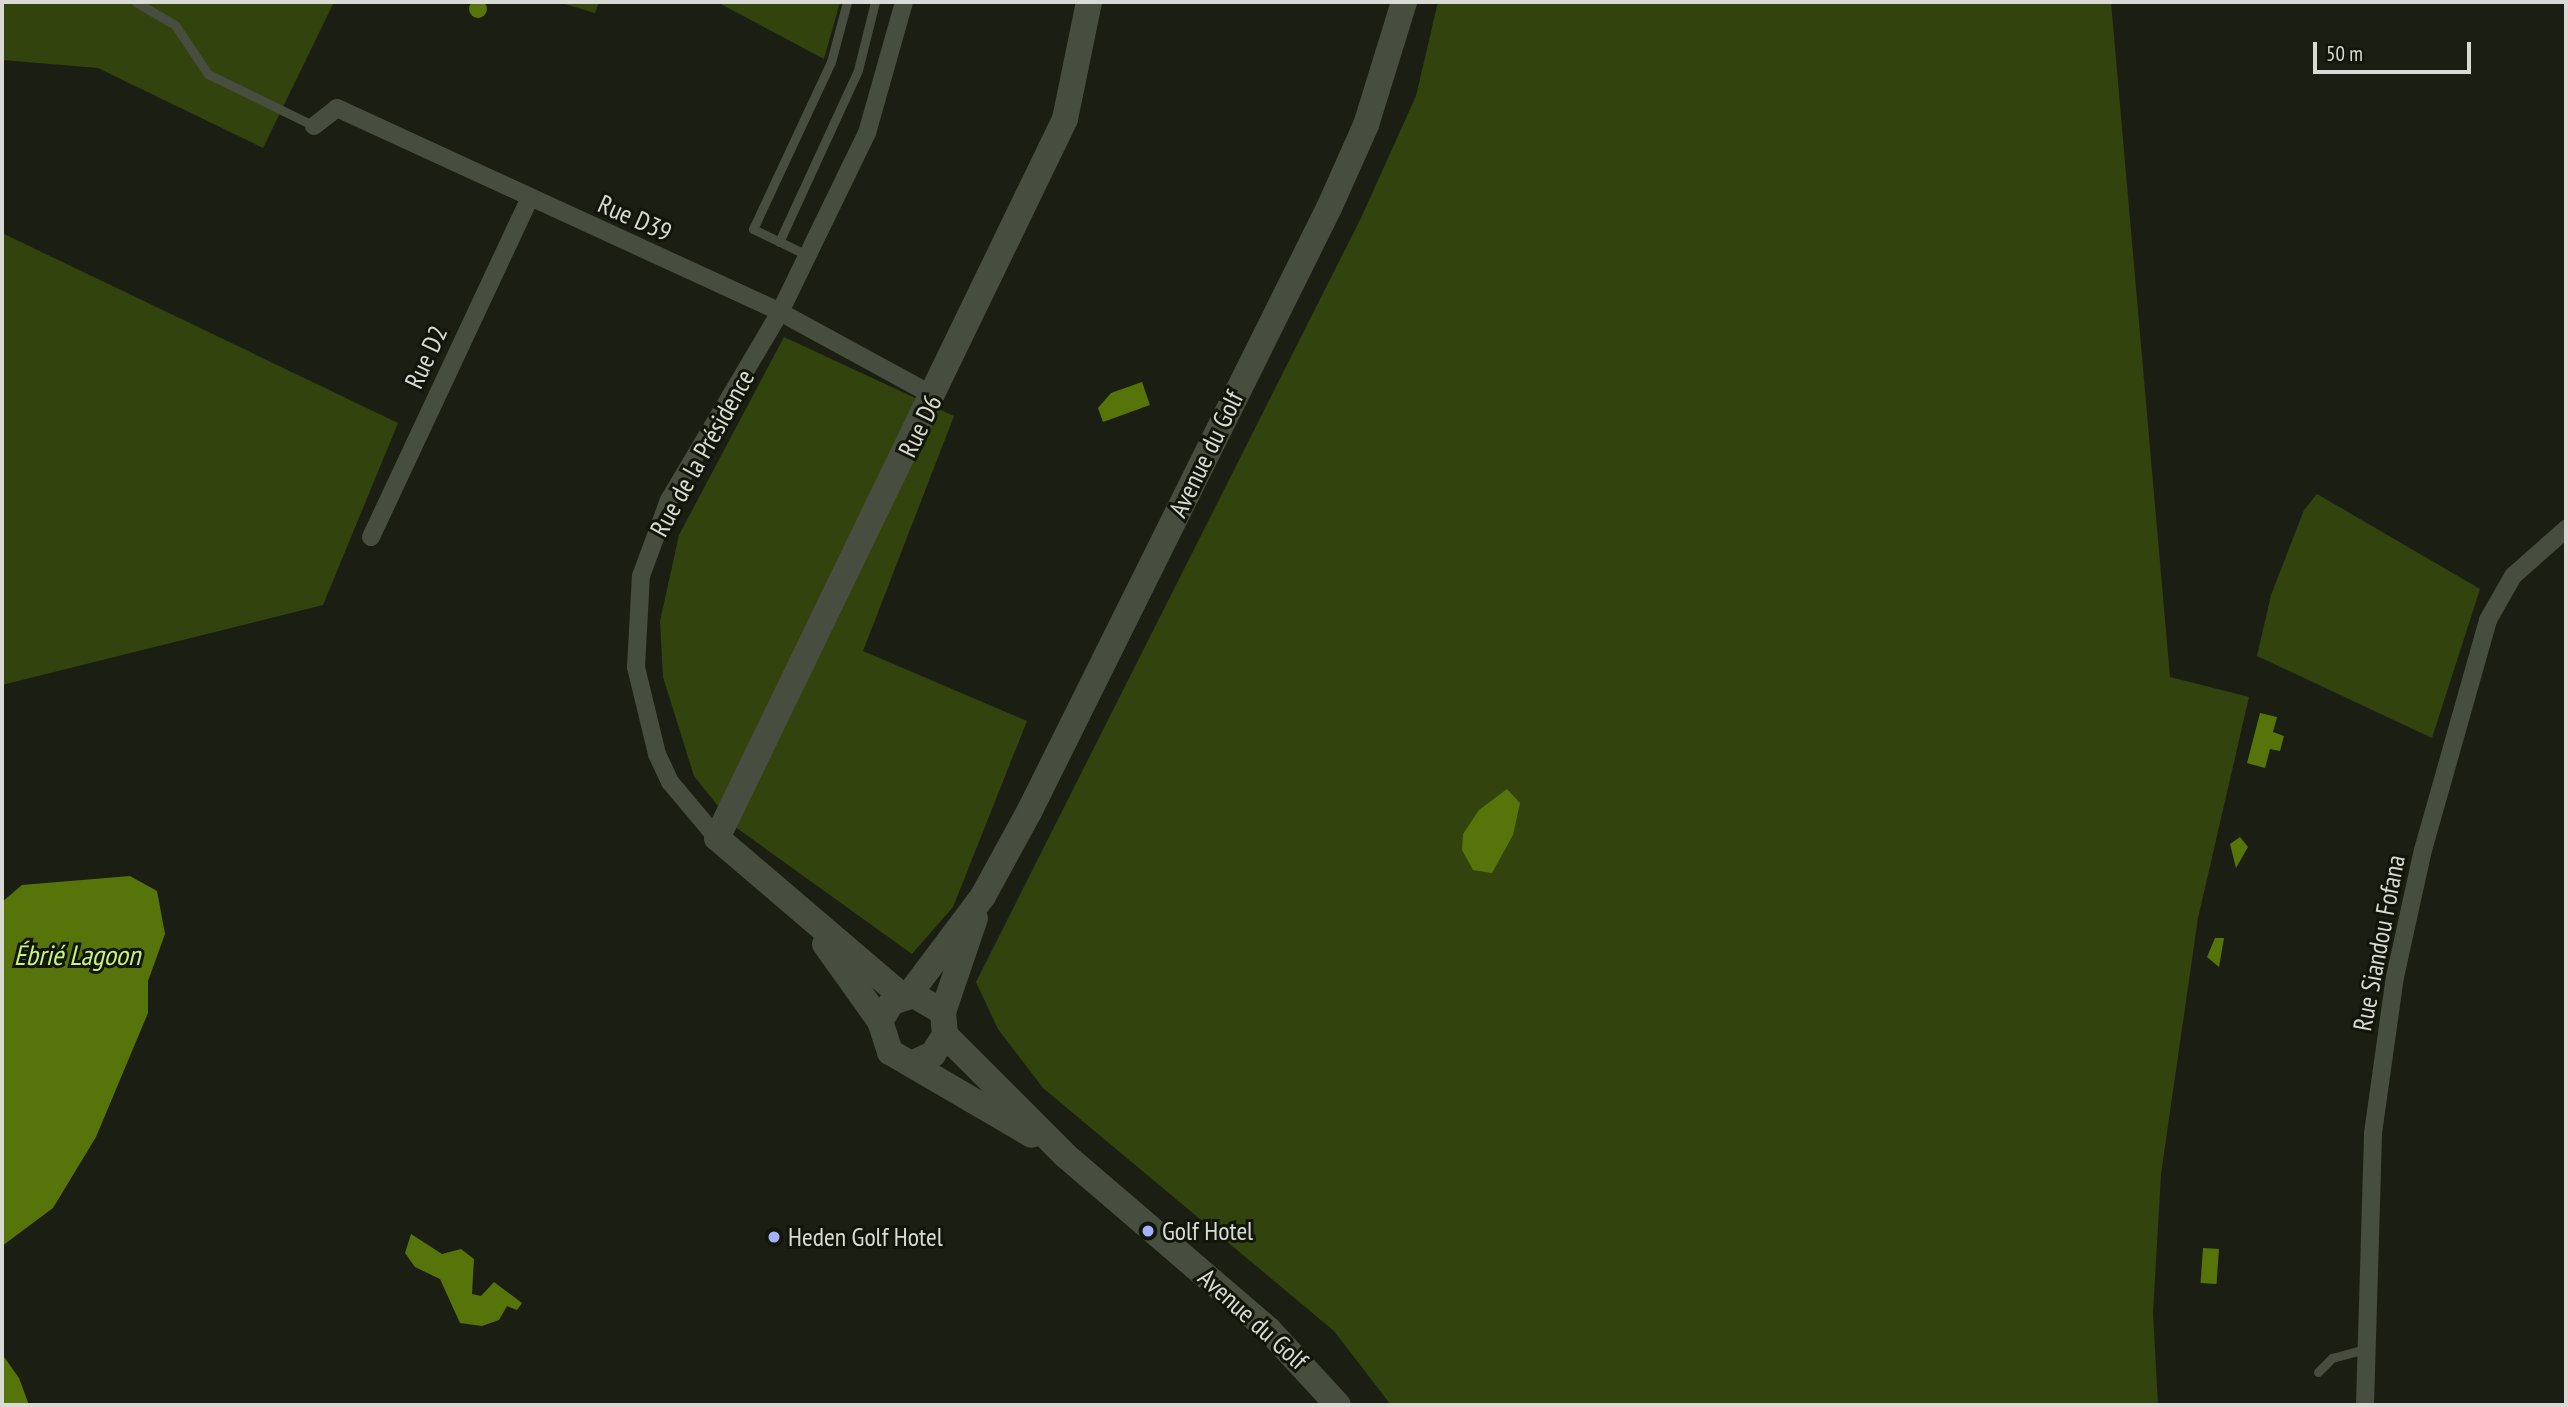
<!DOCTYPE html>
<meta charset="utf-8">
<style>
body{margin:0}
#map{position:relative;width:2568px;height:1407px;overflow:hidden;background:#1b1f13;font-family:"PT Sans Narrow",sans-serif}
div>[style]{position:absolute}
.green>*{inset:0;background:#33430e}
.water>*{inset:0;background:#57740a;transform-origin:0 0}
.round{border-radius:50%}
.lane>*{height:9px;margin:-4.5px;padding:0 4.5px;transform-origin:4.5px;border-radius:4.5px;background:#474d3f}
.street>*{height:18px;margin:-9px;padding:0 9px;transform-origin:9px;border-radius:9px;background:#474d3f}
.secondary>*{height:26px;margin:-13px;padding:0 13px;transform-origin:13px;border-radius:13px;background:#474d3f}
.dots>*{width:19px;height:19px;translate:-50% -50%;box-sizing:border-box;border:4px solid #12160a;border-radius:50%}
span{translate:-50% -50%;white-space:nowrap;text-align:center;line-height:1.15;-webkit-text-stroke:6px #12160a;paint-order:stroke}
.street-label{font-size:26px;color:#d8dbd3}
.poi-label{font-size:26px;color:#d8dbd3}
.left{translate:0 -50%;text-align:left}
.water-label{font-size:28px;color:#c9f379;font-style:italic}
.frame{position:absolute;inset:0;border:4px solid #d8dbd3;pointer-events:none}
.scale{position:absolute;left:2313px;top:42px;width:158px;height:32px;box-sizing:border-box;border:4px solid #d8dbd3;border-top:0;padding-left:9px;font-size:21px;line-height:24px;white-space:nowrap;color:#d8dbd3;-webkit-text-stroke:5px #12160a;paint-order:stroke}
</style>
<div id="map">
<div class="green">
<div style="clip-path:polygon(2px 2px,334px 2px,263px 148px,98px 68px,2px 60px)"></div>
<div style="clip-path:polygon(558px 2px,599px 2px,595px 13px)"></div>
<div style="clip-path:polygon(717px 2px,840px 2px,824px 59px)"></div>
<div style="clip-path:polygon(1438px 2px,2111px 2px,2170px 677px,2249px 697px,2198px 918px,2161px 1174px,2153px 1313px,2158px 1405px,1391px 1405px,1334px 1331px,1043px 1088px,998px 1029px,976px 982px,1361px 218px,1416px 96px)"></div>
<div style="clip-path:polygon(2px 233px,398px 423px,323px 605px,2px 685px)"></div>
<div style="clip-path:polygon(784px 337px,954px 416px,863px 651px,1027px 721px,953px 907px,912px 954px,734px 826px,694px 776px,663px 677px,660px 621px,679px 535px)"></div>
<div style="clip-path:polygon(2317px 494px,2480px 589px,2432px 738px,2257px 656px,2271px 595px,2304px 510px)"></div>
</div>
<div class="water">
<div class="round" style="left:469px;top:0;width:18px;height:18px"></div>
<div style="clip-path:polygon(1142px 382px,1150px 405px,1103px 422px,1098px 408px,1111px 393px)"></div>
<div style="clip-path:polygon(2260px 713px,2277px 717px,2273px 732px,2284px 736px,2280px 751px,2270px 749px,2265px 768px,2247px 763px)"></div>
<div style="clip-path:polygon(1507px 789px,1520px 803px,1513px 835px,1492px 873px,1473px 870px,1462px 850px,1463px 834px,1479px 810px)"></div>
<div style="clip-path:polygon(2240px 837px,2248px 847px,2236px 868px,2230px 844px)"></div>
<div style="clip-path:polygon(130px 876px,157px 891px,165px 934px,148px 981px,148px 1013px,96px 1137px,53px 1208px,2px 1246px,2px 902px,22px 885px)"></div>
<div style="clip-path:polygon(2215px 938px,2224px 938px,2219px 967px,2207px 957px)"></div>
<div style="clip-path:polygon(411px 1234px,442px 1254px,461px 1249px,474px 1259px,472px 1294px,481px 1296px,494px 1282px,522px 1303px,517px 1310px,507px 1306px,499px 1320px,482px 1326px,460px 1323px,440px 1279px,415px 1267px,405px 1253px)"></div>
<div style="left:2203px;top:1248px;width:16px;height:35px;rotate:4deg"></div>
<div style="clip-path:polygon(2px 1354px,19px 1378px,29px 1405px,2px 1405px)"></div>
</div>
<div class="lane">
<div style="left:136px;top:2px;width:45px;rotate:30.5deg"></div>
<div style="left:175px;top:25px;width:59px;rotate:56deg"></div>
<div style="left:208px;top:74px;width:118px;rotate:26.1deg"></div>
<div style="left:779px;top:242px;width:189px;rotate:-65.3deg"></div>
<div style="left:858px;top:70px;width:70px;rotate:-76deg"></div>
<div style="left:807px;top:255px;width:60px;rotate:-154.3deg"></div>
<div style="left:753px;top:229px;width:184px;rotate:-65deg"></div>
<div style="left:831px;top:62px;width:62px;rotate:-75.1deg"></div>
<div style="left:2318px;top:1372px;width:20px;rotate:-45deg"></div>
<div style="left:2332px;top:1358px;width:34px;rotate:-15deg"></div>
</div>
<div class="street">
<div style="left:314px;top:126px;width:29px;rotate:-38deg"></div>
<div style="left:337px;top:108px;width:488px;rotate:24.7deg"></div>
<div style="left:780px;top:312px;width:175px;rotate:28.6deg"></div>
<div style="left:371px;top:537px;width:373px;rotate:-64.9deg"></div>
<div style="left:717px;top:838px;width:73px;rotate:-130deg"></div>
<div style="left:670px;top:782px;width:31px;rotate:-115deg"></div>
<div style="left:657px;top:754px;width:89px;rotate:-103.6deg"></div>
<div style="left:636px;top:667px;width:91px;rotate:-86.9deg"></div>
<div style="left:641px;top:576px;width:81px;rotate:-69.8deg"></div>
<div style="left:669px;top:500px;width:218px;rotate:-59.4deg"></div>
<div style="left:780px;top:312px;width:199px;rotate:-64.1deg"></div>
<div style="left:867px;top:133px;width:136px;rotate:-74.2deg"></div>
<div style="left:2365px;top:1405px;width:272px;rotate:-88.3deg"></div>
<div style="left:2373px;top:1133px;width:158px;rotate:-82deg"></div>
<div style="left:2395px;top:977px;width:130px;rotate:-77.6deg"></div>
<div style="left:2423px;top:850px;width:239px;rotate:-74.2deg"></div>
<div style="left:2488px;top:620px;width:51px;rotate:-60.4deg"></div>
<div style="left:2513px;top:576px;width:71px;rotate:-41.6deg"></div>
</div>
<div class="secondary">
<div style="left:825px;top:944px;width:95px;rotate:54.5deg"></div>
<div style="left:902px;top:996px;width:243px;rotate:-139.5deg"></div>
<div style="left:717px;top:838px;width:799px;rotate:-64.17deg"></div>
<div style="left:1065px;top:119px;width:119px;rotate:-78.4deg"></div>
<div style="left:908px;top:996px;width:125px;rotate:-53.1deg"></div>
<div style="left:983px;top:896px;width:96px;rotate:-61.3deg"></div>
<div style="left:1029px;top:812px;width:674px;rotate:-63.59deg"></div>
<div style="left:1329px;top:208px;width:91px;rotate:-66deg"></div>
<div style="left:1366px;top:125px;width:129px;rotate:-72.8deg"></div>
<div style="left:943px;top:1012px;width:99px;rotate:-71.2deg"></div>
<div style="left:945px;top:1035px;width:171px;rotate:45deg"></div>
<div style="left:1066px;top:1156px;width:266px;rotate:40.6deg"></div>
<div style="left:1268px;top:1329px;width:103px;rotate:47.4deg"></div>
<div style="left:911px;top:1064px;width:24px;rotate:-24deg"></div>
<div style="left:933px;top:1054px;width:22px;rotate:-58deg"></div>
<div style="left:945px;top:1035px;width:23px;rotate:-95deg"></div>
<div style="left:943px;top:1012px;width:34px;rotate:-150deg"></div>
<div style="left:914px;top:995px;width:23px;rotate:162deg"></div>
<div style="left:892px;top:1002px;width:22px;rotate:122deg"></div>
<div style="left:880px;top:1021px;width:33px;rotate:72deg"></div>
<div style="left:890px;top:1052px;width:164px;rotate:30.3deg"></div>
</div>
<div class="dots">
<div style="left:1148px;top:1231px;background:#a3b2fd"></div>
<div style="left:774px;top:1237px;background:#a3b2fd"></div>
</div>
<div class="street-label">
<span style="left:635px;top:218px;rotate:24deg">Rue D39</span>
<span style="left:426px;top:357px;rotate:-65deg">Rue D2</span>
<span style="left:920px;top:426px;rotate:-64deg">Rue D6</span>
<span style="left:702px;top:453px;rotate:-61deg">Rue de la Présidence</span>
<span style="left:1206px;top:454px;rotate:-64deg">Avenue du Golf</span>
<span style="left:2379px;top:943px;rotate:-79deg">Rue Siandou Fofana</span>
<span style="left:1253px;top:1319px;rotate:42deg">Avenue du Golf</span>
</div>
<div class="poi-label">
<span class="left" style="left:1162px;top:1231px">Golf Hotel</span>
<span class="left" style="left:788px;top:1237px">Heden Golf Hotel</span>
</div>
<div class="water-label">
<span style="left:77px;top:955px">Ébrié Lagoon</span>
</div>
<div class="frame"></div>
<div class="scale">50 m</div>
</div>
